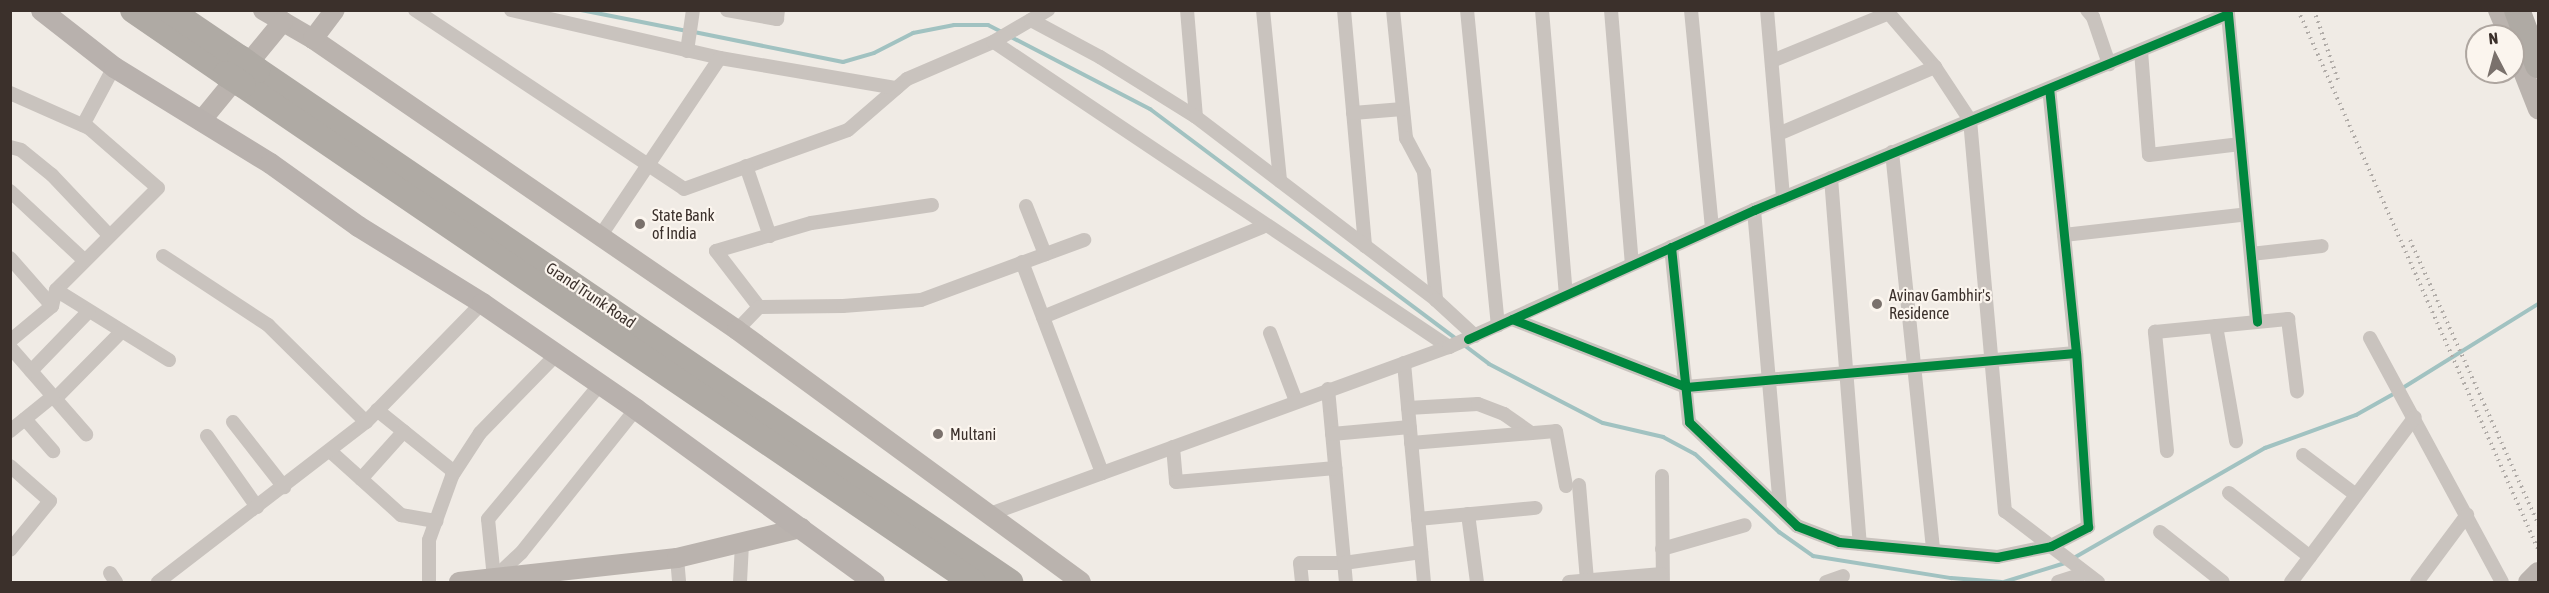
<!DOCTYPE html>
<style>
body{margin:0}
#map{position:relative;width:2549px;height:593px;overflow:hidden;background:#f0ebe5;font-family:"Asap Condensed",sans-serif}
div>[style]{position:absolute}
.stream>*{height:4px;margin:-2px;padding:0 2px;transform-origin:2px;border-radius:2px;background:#a1c2c1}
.street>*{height:14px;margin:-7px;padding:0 7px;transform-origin:7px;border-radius:7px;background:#c9c3be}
.secondary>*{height:20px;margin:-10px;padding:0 10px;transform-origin:10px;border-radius:10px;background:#bab3ae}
.primary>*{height:21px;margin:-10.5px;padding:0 10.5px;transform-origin:10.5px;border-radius:10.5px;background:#b8b1ad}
.highway>*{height:26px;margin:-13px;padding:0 13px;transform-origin:13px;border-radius:13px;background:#afaaa4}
.rail>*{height:4px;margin-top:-2px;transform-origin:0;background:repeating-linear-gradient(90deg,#b1aca8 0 1.5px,transparent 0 6px)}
.highway-bridge>*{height:26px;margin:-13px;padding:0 13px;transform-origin:13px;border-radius:13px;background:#afaaa4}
.cycleway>*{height:9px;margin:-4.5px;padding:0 4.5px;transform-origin:4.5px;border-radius:4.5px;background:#00873e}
.dots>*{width:16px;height:16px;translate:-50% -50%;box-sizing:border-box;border:3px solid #fbf5ee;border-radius:50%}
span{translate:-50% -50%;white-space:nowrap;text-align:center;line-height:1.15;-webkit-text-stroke:4.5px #fbf5ee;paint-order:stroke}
.poi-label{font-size:16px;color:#3b302b}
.left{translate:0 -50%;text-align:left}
.street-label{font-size:16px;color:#3b302b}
.frame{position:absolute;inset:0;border:12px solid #3b302b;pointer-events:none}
.north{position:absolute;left:2465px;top:24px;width:60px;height:60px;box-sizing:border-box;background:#fbf5ee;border:2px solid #aea6a0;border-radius:50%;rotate:354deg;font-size:16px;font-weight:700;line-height:24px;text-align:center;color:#3b302b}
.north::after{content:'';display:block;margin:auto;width:21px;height:27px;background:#7a716c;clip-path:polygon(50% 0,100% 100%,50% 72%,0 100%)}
</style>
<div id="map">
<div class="stream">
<div style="left:581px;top:10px;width:108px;rotate:11.2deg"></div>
<div style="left:694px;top:32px;width:152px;rotate:11.4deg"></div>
<div style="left:843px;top:62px;width:32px;rotate:-16deg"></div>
<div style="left:874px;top:53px;width:44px;rotate:-27.1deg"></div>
<div style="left:913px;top:33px;width:42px;rotate:-11deg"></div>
<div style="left:954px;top:25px;width:34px"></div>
<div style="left:988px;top:25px;width:16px;rotate:27deg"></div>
<div style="left:1011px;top:37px;width:157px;rotate:27.4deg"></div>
<div style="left:1150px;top:109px;width:385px;rotate:36.9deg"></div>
<div style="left:1464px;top:345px;width:31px;rotate:37deg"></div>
<div style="left:1489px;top:364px;width:128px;rotate:27.4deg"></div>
<div style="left:1603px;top:423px;width:62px;rotate:13.1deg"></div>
<div style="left:1663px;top:437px;width:36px;rotate:28deg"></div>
<div style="left:1695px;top:454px;width:115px;rotate:42.9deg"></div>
<div style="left:1779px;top:532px;width:42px;rotate:35.2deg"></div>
<div style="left:1813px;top:556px;width:140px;rotate:9.1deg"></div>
<div style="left:1951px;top:578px;width:51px;rotate:4.5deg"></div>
<div style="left:2401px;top:389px;width:161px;rotate:-31.8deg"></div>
<div style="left:2072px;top:559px;width:223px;rotate:-29.9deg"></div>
<div style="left:2265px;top:448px;width:97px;rotate:-19.9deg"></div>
<div style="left:2356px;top:415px;width:45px;rotate:-29.4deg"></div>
<div style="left:2004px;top:582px;width:64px;rotate:-17.3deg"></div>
</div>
<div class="street">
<div style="left:415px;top:10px;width:323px;rotate:33.6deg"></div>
<div style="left:684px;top:189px;width:174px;rotate:-19.8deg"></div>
<div style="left:848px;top:130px;width:78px;rotate:-40.8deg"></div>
<div style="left:907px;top:79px;width:94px;rotate:-23.3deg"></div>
<div style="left:993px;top:42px;width:64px;rotate:-30.2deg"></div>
<div style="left:511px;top:10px;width:214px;rotate:12.9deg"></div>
<div style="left:720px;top:58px;width:179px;rotate:9.7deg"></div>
<div style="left:727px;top:10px;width:51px;rotate:10.2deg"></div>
<div style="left:777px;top:19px;width:9px;rotate:-84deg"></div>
<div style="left:1187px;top:10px;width:107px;rotate:85.2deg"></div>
<div style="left:1263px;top:10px;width:172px;rotate:84.3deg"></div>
<div style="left:1344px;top:10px;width:237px;rotate:84.9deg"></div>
<div style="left:1393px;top:10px;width:129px;rotate:84.2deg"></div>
<div style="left:1406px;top:138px;width:38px;rotate:62deg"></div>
<div style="left:1424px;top:172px;width:129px;rotate:84.6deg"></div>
<div style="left:1467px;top:10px;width:317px;rotate:84.4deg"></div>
<div style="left:1542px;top:10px;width:285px;rotate:85.2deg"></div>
<div style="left:1611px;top:10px;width:255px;rotate:85.3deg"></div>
<div style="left:1691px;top:10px;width:219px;rotate:84.5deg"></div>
<div style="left:1767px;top:10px;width:189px;rotate:85.1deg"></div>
<div style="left:1886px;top:10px;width:75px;rotate:49.3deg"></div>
<div style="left:1935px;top:67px;width:64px;rotate:56.6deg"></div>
<div style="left:1970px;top:120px;width:393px;rotate:84.9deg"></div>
<div style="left:2005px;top:511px;width:117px;rotate:37.4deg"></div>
<div style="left:2087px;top:10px;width:9px;rotate:49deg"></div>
<div style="left:2093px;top:17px;width:50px;rotate:71.2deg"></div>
<div style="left:1031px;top:20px;width:78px;rotate:28.2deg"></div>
<div style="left:1100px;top:57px;width:113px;rotate:32deg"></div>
<div style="left:1196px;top:117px;width:302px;rotate:37.3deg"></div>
<div style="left:1436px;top:300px;width:53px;rotate:42.7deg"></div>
<div style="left:994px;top:42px;width:548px;rotate:33.84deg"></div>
<div style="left:687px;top:51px;width:41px;rotate:-81.7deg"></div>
<div style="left:2141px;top:51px;width:104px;rotate:85.6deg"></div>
<div style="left:2149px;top:155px;width:92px;rotate:-6.9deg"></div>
<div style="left:1772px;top:61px;width:126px;rotate:-22.3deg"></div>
<div style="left:10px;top:93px;width:86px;rotate:23.9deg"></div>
<div style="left:89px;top:128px;width:91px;rotate:41deg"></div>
<div style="left:158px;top:188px;width:144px;rotate:135deg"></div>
<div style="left:56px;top:290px;width:16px;rotate:104deg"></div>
<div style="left:52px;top:306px;width:55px;rotate:140.2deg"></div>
<div style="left:1353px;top:113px;width:50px;rotate:-4.6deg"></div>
<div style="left:83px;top:125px;width:66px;rotate:-61.9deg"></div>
<div style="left:1778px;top:134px;width:171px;rotate:-23.1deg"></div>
<div style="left:10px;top:147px;width:11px;rotate:15deg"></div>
<div style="left:21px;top:150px;width:40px;rotate:39deg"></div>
<div style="left:52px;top:175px;width:83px;rotate:46.5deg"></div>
<div style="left:1892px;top:152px;width:401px;rotate:84.1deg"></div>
<div style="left:746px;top:166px;width:74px;rotate:71.1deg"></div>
<div style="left:1831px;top:178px;width:367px;rotate:85.5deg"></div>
<div style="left:10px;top:191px;width:101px;rotate:43deg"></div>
<div style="left:932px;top:205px;width:122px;rotate:171.5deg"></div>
<div style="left:811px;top:223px;width:99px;rotate:163.6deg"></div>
<div style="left:716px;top:251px;width:71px;rotate:52.5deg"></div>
<div style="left:759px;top:307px;width:84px;rotate:-0.7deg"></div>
<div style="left:843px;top:306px;width:78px;rotate:-4.4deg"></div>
<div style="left:921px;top:300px;width:174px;rotate:-20.2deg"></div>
<div style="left:1026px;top:206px;width:52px;rotate:68.4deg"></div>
<div style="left:1754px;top:210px;width:300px;rotate:85deg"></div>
<div style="left:601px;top:235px;width:213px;rotate:-56.1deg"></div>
<div style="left:2064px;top:235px;width:184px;rotate:-6.5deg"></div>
<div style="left:1671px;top:247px;width:176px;rotate:84.1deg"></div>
<div style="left:1689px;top:422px;width:150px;rotate:43.9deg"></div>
<div style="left:1797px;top:526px;width:45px;rotate:20.9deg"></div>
<div style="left:1839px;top:542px;width:159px;rotate:5.4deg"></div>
<div style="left:1997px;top:557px;width:55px;rotate:-11.5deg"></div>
<div style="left:2051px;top:546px;width:42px;rotate:-27.2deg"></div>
<div style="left:2088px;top:527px;width:174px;rotate:-93.9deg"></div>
<div style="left:2076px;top:353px;width:265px;rotate:-95.8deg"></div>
<div style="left:2251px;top:254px;width:71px;rotate:-6.4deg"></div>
<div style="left:163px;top:256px;width:126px;rotate:33.3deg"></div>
<div style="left:268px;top:325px;width:138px;rotate:44.7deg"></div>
<div style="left:10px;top:258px;width:64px;rotate:48.8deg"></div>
<div style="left:1022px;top:262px;width:226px;rotate:69.2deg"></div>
<div style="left:56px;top:290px;width:133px;rotate:31.8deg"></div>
<div style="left:1043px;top:317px;width:237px;rotate:-22.3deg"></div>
<div style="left:1512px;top:319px;width:187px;rotate:21.3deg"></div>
<div style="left:1686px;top:387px;width:391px;rotate:-5deg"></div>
<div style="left:2216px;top:326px;width:117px;rotate:80.1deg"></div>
<div style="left:737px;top:330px;width:32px;rotate:-46deg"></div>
<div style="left:1270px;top:333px;width:73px;rotate:69.1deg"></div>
<div style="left:2370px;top:338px;width:277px;rotate:61.6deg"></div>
<div style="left:10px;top:347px;width:116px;rotate:48.9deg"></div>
<div style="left:1404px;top:363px;width:220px;rotate:84.8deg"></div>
<div style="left:31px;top:371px;width:83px;rotate:-46deg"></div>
<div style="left:1328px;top:389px;width:194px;rotate:84.7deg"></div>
<div style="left:55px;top:399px;width:95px;rotate:-45.4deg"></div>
<div style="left:1408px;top:408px;width:70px;rotate:-3.3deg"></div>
<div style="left:1478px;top:404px;width:28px;rotate:21deg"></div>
<div style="left:1504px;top:414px;width:33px;rotate:35deg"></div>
<div style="left:377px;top:410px;width:99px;rotate:38.8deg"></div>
<div style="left:25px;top:419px;width:43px;rotate:48.8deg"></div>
<div style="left:233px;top:422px;width:83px;rotate:51.9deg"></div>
<div style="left:10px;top:431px;width:55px;rotate:-39.1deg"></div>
<div style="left:1332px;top:434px;width:78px;rotate:-5.1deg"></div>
<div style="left:207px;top:436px;width:87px;rotate:54.8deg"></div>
<div style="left:1411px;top:443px;width:145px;rotate:-4.7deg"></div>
<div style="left:1556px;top:431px;width:56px;rotate:79.7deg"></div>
<div style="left:1173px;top:447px;width:35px;rotate:85deg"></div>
<div style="left:1176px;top:482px;width:160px;rotate:-5deg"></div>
<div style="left:330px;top:451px;width:96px;rotate:42deg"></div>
<div style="left:401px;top:515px;width:36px;rotate:10deg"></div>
<div style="left:2167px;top:451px;width:120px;rotate:-95.8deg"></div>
<div style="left:2155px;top:332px;width:134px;rotate:-5.6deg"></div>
<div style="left:2288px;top:319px;width:73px;rotate:82.9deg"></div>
<div style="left:2303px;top:455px;width:66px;rotate:37deg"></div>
<div style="left:10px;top:466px;width:53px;rotate:41.2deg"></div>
<div style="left:50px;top:501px;width:63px;rotate:129.2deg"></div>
<div style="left:1662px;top:476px;width:106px;rotate:89.5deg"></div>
<div style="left:361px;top:479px;width:64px;rotate:-48.1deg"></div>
<div style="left:1579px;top:485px;width:96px;rotate:85.2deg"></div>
<div style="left:2229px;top:493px;width:103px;rotate:38.3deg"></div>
<div style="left:1468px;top:514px;width:69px;rotate:82.5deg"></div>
<div style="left:987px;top:515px;width:492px;rotate:-20deg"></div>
<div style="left:1449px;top:347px;width:334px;rotate:-24.2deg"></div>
<div style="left:1754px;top:210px;width:513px;rotate:-22.47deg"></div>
<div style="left:2228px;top:14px;width:309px;rotate:84.6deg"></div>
<div style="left:1418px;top:519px;width:118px;rotate:-5.4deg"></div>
<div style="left:2160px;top:532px;width:80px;rotate:38.4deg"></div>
<div style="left:1662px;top:549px;width:86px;rotate:-16.1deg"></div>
<div style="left:677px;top:558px;width:24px;rotate:85deg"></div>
<div style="left:110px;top:573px;width:11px;rotate:56deg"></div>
<div style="left:494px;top:578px;width:59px;rotate:-95.8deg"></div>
<div style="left:488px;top:519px;width:173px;rotate:-50.2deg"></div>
<div style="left:494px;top:578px;width:37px;rotate:-43deg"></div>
<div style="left:521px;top:553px;width:184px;rotate:-51.4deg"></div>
<div style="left:158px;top:582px;width:262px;rotate:-37.6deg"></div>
<div style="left:366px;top:422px;width:166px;rotate:-45.7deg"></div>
<div style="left:429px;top:582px;width:42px;rotate:-90deg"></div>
<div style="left:429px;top:540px;width:68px;rotate:-70.2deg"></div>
<div style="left:452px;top:476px;width:51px;rotate:-56.9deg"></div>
<div style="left:480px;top:433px;width:107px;rotate:-45.8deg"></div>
<div style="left:740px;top:582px;width:37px;rotate:-87deg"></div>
<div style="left:1302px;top:582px;width:19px;rotate:-96deg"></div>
<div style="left:1300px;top:563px;width:44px"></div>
<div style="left:1344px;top:563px;width:78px;rotate:-8.1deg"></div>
<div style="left:1569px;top:582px;width:93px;rotate:-4.9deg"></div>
<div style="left:1826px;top:582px;width:18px;rotate:-19deg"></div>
<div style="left:2058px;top:582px;width:28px;rotate:-18deg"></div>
<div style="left:2291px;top:582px;width:206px;rotate:-53.1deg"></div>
<div style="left:2417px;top:582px;width:84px;rotate:-53.3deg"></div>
</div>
<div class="secondary">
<div style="left:263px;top:10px;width:58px;rotate:30.1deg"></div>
<div style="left:313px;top:39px;width:514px;rotate:34.46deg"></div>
<div style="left:737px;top:330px;width:426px;rotate:36.2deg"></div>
<div style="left:2498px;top:10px;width:28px;rotate:67deg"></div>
<div style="left:313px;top:39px;width:36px;rotate:-53deg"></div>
<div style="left:2513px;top:46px;width:68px;rotate:68.4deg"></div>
<div style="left:201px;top:121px;width:129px;rotate:-50.6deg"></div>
<div style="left:459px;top:582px;width:219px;rotate:-6.3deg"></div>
<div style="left:677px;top:558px;width:128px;rotate:-13.6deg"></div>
<div style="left:2528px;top:582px;width:14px;rotate:-45deg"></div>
</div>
<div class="primary">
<div style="left:41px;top:10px;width:93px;rotate:38deg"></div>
<div style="left:114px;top:67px;width:183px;rotate:31.6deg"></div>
<div style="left:270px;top:163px;width:108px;rotate:35.6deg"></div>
<div style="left:358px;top:226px;width:146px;rotate:31.8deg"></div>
<div style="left:482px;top:303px;width:187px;rotate:34.5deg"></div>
<div style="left:636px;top:409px;width:294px;rotate:36deg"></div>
</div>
<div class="highway">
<div style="left:133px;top:10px;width:113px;rotate:34.5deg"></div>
<div style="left:169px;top:10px;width:86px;rotate:34.1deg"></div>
<div style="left:2517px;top:10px;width:59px;rotate:69.1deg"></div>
<div style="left:257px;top:70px;width:911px;rotate:34.21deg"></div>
<div style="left:243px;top:85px;width:883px;rotate:34.25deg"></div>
</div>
<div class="rail">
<div style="left:2298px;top:10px;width:590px;rotate:66deg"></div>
<div style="left:2314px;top:10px;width:77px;rotate:71.1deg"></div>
<div style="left:2410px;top:240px;width:312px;rotate:65.7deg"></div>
</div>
<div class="highway-bridge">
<div style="left:240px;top:58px;width:21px;rotate:35deg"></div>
<div style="left:226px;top:74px;width:20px;rotate:33deg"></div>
</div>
<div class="cycleway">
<div style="left:1671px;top:247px;width:176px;rotate:84.1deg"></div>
<div style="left:1689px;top:422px;width:150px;rotate:43.9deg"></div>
<div style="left:1797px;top:526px;width:45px;rotate:20.9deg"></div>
<div style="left:1839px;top:542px;width:159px;rotate:5.4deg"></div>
<div style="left:1997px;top:557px;width:55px;rotate:-11.5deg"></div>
<div style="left:2051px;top:546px;width:42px;rotate:-27.2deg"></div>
<div style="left:2088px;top:527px;width:174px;rotate:-93.9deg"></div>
<div style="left:2076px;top:353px;width:265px;rotate:-95.8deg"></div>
<div style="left:1512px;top:319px;width:187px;rotate:21.3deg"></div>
<div style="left:1686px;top:387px;width:391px;rotate:-5deg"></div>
<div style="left:1468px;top:339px;width:314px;rotate:-24.3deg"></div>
<div style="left:1754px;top:210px;width:513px;rotate:-22.47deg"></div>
<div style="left:2228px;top:14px;width:309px;rotate:84.6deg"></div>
</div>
<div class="dots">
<div style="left:640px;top:224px;background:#7a716c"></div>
<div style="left:1877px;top:304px;background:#7a716c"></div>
<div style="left:938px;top:434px;background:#7a716c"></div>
</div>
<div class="poi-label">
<span class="left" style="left:652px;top:224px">State Bank<br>of India</span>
<span class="left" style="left:1889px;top:304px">Avinav Gambhir's<br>Residence</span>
<span class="left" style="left:950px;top:434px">Multani</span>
</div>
<div class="street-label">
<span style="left:591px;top:295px;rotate:34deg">Grand Trunk Road</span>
</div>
<div class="frame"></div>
<div class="north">N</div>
</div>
